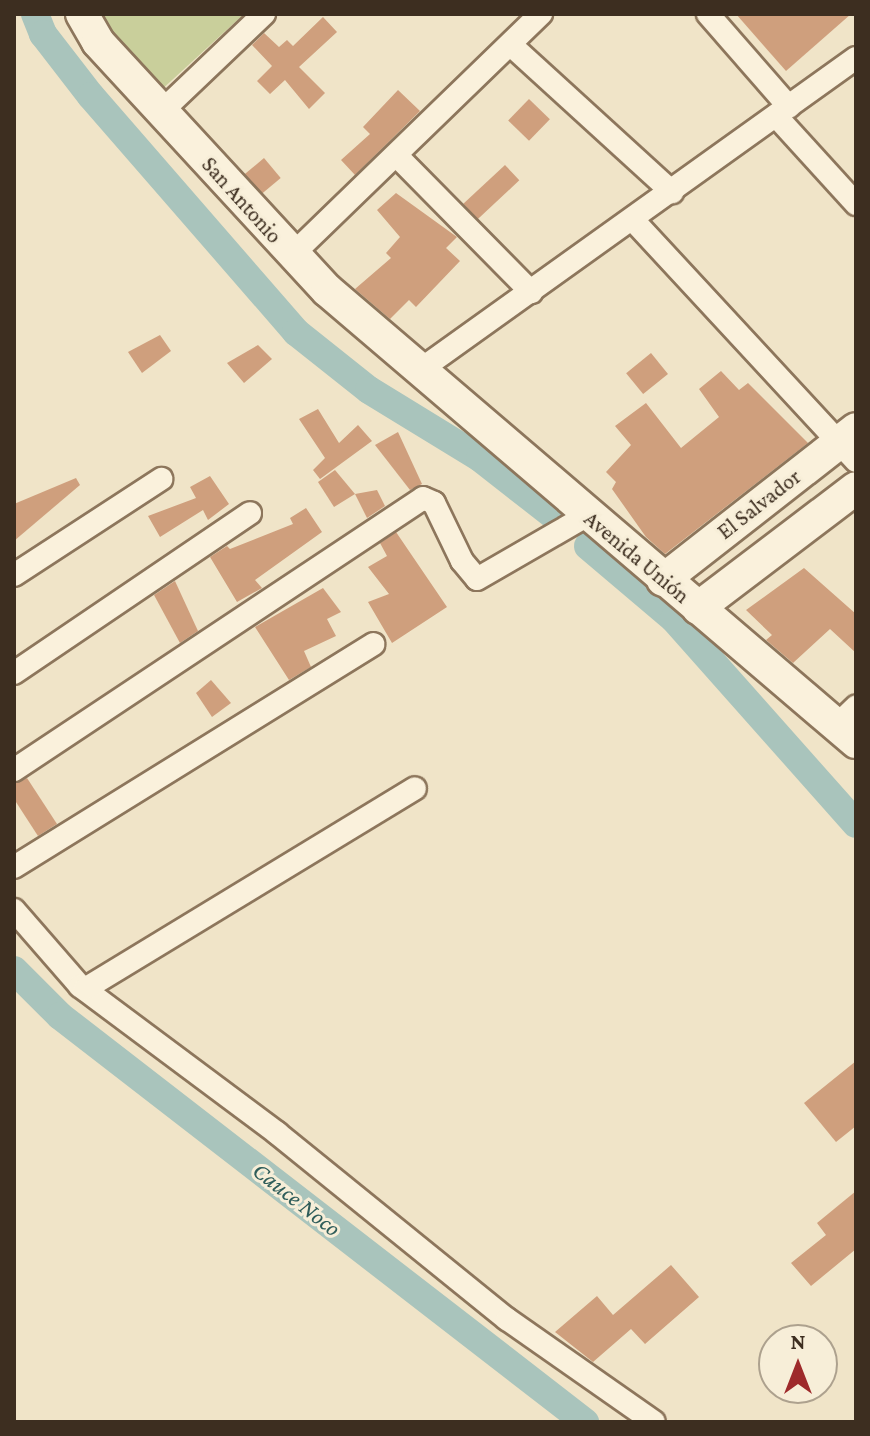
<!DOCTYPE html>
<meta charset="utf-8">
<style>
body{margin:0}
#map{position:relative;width:870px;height:1436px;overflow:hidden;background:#f0e4c8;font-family:"Crimson Pro",serif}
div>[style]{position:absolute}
.green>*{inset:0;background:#c9cf9b}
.canal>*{height:28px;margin:-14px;padding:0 14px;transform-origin:14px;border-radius:14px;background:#a9c4bc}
.building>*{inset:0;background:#cf9f7d;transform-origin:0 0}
.roads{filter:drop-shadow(2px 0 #8d765c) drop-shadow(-2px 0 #8d765c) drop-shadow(0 2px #8d765c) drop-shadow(0 -2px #8d765c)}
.street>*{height:22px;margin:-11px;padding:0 11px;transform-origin:11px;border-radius:11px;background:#faf1dc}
.secondary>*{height:32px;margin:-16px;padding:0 16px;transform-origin:16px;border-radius:16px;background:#faf1dc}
span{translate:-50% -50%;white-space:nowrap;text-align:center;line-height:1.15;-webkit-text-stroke:6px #f7eed8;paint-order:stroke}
.street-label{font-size:22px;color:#3d2e20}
.water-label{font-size:24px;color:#2f5d5a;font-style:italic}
.frame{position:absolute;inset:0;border:16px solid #3d2e20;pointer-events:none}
.north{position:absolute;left:758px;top:1324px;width:80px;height:80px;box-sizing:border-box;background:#f7eed8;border:2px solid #ada18e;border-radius:50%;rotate:0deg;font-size:22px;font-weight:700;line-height:32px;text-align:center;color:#3d2e20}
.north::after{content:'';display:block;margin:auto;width:28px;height:36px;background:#9e2a2b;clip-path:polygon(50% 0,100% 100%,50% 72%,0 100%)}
</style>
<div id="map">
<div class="green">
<div style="clip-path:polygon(90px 14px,244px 14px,159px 92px)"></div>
</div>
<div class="canal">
<div style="left:35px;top:14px;width:22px;rotate:68deg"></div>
<div style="left:43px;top:34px;width:78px;rotate:52.3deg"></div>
<div style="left:91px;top:96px;width:313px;rotate:49deg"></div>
<div style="left:296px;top:332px;width:93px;rotate:38.5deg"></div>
<div style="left:369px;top:390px;width:130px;rotate:31.5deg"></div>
<div style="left:480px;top:458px;width:99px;rotate:38deg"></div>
<div style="left:588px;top:546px;width:113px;rotate:40.3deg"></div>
<div style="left:674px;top:619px;width:274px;rotate:48.4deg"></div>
<div style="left:14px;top:970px;width:65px;rotate:45deg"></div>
<div style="left:60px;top:1016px;width:664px;rotate:37.72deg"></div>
</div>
<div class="building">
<div style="clip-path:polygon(736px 14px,851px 14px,786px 71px)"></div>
<div style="clip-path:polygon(323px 17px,337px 32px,299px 67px,325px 93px,309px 109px,285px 80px,270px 94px,257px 81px,272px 66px,252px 45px,264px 33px,279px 47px,287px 40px,293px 46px)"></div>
<div style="clip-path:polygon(398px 90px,420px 111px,355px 175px,341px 160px,370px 134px,363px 127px)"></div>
<div style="left:529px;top:99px;width:29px;height:30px;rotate:44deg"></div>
<div style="left:264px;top:158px;width:26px;height:25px;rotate:50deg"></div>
<div style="left:505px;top:165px;width:21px;height:57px;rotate:47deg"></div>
<div style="clip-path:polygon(396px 193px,457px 237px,446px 248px,460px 261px,416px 307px,409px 300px,390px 319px,355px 289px,391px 258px,386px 253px,400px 237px,377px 210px)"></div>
<div style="clip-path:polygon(160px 335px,171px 351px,142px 373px,128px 352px)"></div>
<div style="clip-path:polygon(258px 345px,272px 359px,244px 383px,227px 363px)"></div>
<div style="left:651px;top:353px;width:27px;height:32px;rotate:51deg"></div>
<div style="clip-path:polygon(721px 371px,739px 390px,748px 383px,808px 443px,665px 554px,646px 537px,612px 489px,616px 482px,606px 472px,631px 445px,615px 426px,646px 403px,681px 448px,719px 417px,699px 389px)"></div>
<div style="clip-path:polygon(318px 409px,339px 443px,358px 425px,372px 441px,320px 479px,313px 470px,325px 458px,299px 419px)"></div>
<div style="clip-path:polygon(398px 432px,422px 484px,410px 490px,375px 445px)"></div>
<div style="clip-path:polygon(335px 470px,355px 494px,334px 507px,318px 482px)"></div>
<div style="clip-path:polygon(210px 476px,229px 504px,208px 520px,203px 510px,160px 537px,148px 516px,196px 498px,190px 487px)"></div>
<div style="clip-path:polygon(76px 478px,80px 485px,14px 541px,14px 504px)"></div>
<div style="clip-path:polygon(377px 490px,385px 506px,367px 518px,355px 494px)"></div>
<div style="clip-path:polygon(306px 508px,322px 532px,255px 580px,262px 588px,237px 602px,210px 557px,227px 546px,230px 549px,293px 524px,290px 518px)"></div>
<div style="clip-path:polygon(396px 532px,447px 607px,392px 643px,368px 602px,389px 594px,368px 567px,387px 556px,380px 543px)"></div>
<div style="clip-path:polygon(804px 568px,856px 614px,856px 653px,830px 629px,793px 663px,766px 640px,772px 635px,746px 610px)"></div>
<div style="clip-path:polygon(175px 581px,198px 631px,180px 643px,154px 595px)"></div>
<div style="clip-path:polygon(323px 588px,341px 612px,327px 619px,336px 636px,304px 651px,311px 667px,289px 680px,255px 627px)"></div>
<div style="clip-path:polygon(211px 680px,231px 703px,212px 717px,196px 693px)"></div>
<div style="clip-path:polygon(27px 778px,57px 824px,38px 836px,14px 799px,14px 784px)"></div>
<div style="clip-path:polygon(856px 1061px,856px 1126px,836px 1142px,804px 1103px)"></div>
<div style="clip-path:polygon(856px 1191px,856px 1249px,811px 1286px,791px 1263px,826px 1235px,817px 1223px)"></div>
<div style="clip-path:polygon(671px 1265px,699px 1297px,645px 1344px,631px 1329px,593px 1362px,555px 1332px,597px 1296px,613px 1315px)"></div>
</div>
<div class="roads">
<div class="street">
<div style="left:708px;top:14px;width:123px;rotate:48.9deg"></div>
<div style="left:512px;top:46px;width:217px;rotate:42.4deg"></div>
<div style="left:162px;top:111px;width:141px;rotate:-43.6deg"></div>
<div style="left:776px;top:116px;width:119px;rotate:47.7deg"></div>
<div style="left:398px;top:157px;width:190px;rotate:45.4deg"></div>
<div style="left:633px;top:220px;width:328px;rotate:47.2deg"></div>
<div style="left:292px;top:255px;width:347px;rotate:-44.1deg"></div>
<div style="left:420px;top:370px;width:536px;rotate:-35.59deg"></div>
<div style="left:14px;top:575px;width:176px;rotate:-33.1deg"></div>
<div style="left:14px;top:673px;width:285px;rotate:-34.1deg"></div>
<div style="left:836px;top:726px;width:28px;rotate:-44deg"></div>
<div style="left:14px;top:770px;width:491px;rotate:-33.6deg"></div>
<div style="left:423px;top:498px;width:12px;rotate:24deg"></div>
<div style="left:434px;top:503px;width:64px;rotate:64.2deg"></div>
<div style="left:462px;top:561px;width:23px;rotate:50deg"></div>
<div style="left:477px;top:579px;width:128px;rotate:-30deg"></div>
<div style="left:14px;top:867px;width:423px;rotate:-31.8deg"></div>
<div style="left:14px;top:910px;width:101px;rotate:49deg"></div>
<div style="left:80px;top:986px;width:246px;rotate:36.7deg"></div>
<div style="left:277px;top:1133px;width:296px;rotate:39deg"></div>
<div style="left:507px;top:1319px;width:179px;rotate:35deg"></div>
<div style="left:85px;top:989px;width:386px;rotate:-31.3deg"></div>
</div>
<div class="secondary">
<div style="left:82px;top:14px;width:32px;rotate:60deg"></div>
<div style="left:98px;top:42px;width:338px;rotate:47.3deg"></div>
<div style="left:327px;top:290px;width:696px;rotate:40.51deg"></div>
<div style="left:663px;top:580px;width:245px;rotate:-38deg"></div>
<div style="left:698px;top:608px;width:198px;rotate:-37.2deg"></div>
</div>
</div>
<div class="street-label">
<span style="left:242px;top:200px;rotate:48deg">San Antonio</span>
<span style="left:759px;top:504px;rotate:-38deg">El Salvador</span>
<span style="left:637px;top:557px;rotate:40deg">Avenida Unión</span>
</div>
<div class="water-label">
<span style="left:297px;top:1199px;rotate:38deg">Cauce Noco</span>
</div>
<div class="frame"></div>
<div class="north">N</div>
</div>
